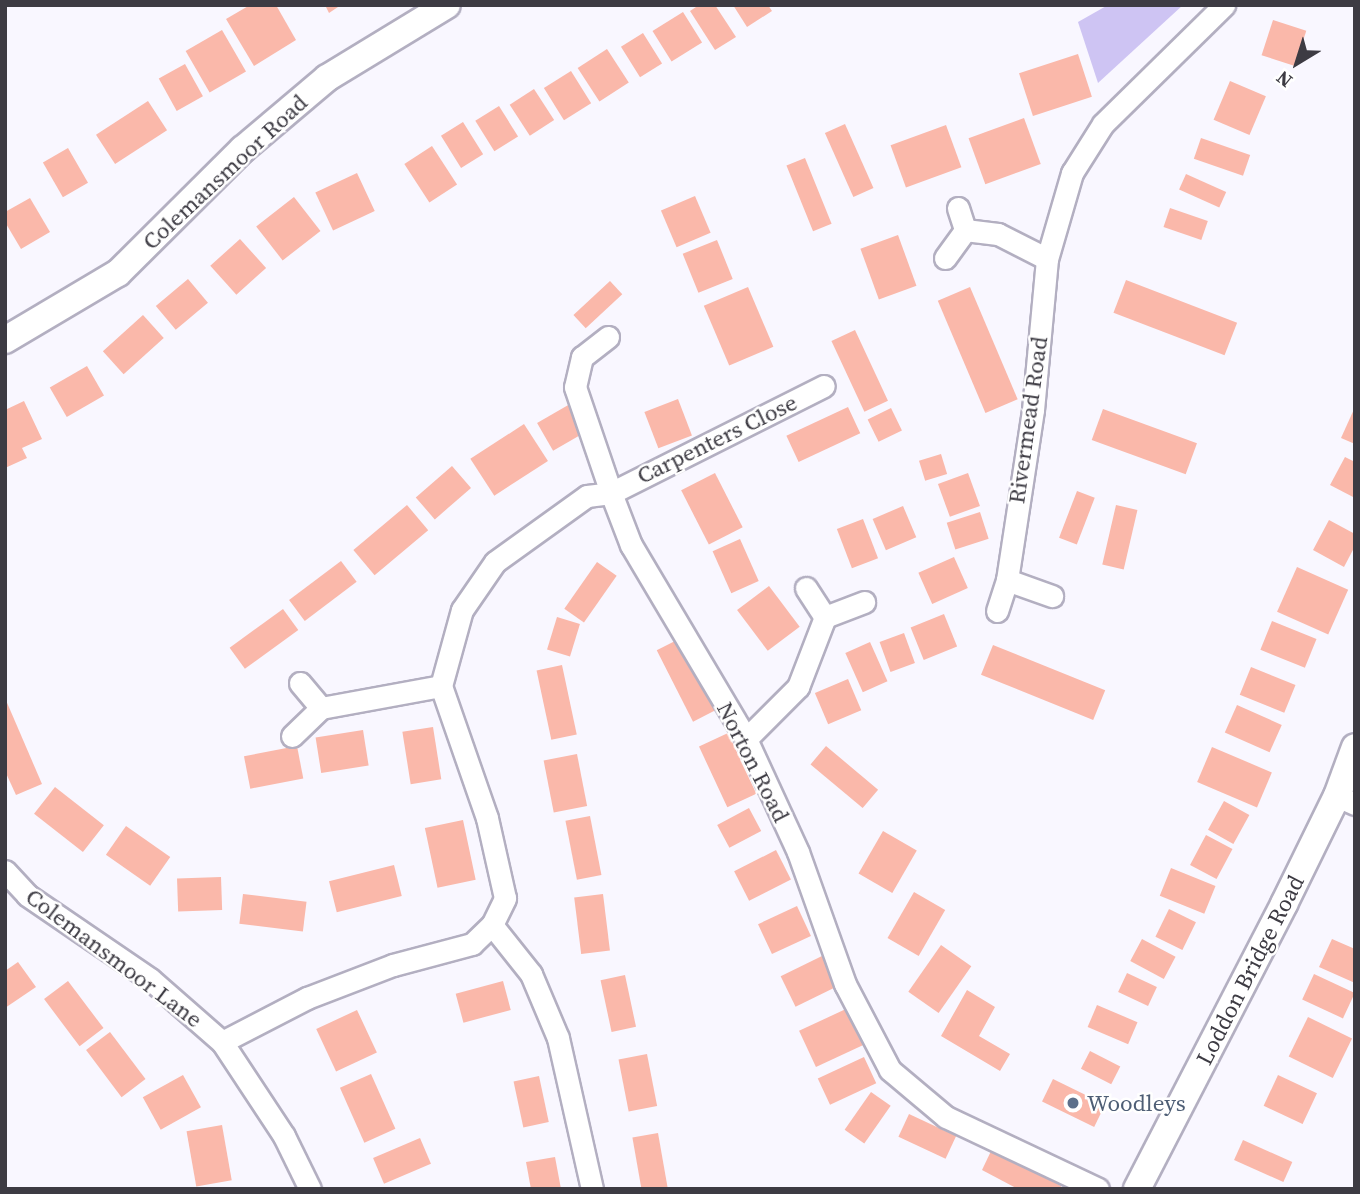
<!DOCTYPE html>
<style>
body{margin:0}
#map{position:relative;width:1360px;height:1194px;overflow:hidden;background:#f9f7ff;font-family:"Source Serif 4",serif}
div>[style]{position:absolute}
.green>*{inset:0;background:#cec4f3}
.building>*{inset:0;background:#fab8aa;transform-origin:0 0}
.roads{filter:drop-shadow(2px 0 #b3afc1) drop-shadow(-2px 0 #b3afc1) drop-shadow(0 2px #b3afc1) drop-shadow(0 -2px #b3afc1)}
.minor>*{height:21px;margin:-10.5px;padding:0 10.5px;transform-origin:10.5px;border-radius:10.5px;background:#fff}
.tertiary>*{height:26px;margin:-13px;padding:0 13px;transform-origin:13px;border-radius:13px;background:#fff}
.dots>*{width:19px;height:19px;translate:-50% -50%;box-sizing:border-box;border:4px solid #fff;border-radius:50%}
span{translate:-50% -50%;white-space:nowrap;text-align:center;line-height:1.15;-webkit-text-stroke:5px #fff;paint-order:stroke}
.street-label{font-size:23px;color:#3d3b43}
.service-label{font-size:23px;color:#4e5e75}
.left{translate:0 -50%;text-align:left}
.frame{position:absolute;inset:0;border:7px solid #3d3b43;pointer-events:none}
.north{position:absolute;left:1262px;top:28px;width:70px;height:70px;-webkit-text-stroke:5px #fff;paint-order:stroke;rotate:218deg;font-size:19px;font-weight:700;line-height:28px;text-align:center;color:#3d3b43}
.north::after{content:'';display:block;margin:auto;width:24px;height:32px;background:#3d3b43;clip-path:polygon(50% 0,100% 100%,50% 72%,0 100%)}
</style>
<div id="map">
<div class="green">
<div style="clip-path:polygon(1108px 5px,1183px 5px,1098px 83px,1078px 22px)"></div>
</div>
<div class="building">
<div style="clip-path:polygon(250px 5px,276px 5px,296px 40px,254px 66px,226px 19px)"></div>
<div style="clip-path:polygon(325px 5px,341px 5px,329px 13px)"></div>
<div style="clip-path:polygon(699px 5px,715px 5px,736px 37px,715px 50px,690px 11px)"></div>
<div style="clip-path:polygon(733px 5px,768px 5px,772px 11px,747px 27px)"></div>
<div style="left:683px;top:12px;width:36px;height:36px;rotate:58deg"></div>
<div style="left:1273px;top:20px;width:35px;height:37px;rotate:18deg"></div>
<div style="left:222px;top:30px;width:48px;height:42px;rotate:60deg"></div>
<div style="left:643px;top:33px;width:36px;height:26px;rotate:58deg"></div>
<div style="left:607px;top:49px;width:40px;height:35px;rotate:57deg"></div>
<div style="left:1078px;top:54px;width:45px;height:62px;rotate:72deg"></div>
<div style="left:185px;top:64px;width:37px;height:30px;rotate:61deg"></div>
<div style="left:571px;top:71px;width:38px;height:32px;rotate:58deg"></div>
<div style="left:1230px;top:81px;width:39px;height:42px;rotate:23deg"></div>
<div style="left:534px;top:89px;width:37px;height:29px;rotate:57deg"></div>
<div style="left:148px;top:101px;width:35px;height:62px;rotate:57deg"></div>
<div style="left:499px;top:106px;width:36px;height:28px;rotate:58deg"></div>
<div style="left:1024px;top:118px;width:49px;height:59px;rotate:70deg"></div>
<div style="left:463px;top:122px;width:38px;height:26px;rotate:58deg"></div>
<div style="left:845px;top:124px;width:70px;height:22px;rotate:66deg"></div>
<div style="left:946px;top:125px;width:45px;height:59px;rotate:70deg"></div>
<div style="left:1201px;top:138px;width:52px;height:22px;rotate:19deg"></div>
<div style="left:432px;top:146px;width:46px;height:33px;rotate:57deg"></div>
<div style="left:68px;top:148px;width:40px;height:29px;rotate:60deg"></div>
<div style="left:805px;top:158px;width:71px;height:20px;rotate:68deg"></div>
<div style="left:357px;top:173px;width:42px;height:46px;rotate:65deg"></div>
<div style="left:1186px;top:174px;width:44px;height:17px;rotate:24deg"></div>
<div style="left:695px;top:196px;width:40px;height:37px;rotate:67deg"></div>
<div style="left:294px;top:197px;width:43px;height:48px;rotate:52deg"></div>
<div style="clip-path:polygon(30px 198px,50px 232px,21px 249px,5px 222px,5px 212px)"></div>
<div style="left:1170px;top:208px;width:40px;height:20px;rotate:19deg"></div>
<div style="left:898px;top:235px;width:54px;height:40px;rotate:70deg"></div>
<div style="left:240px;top:239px;width:39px;height:40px;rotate:48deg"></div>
<div style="left:717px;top:240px;width:42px;height:37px;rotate:68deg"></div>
<div style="left:188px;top:279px;width:31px;height:42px;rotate:50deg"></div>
<div style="left:1126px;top:280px;width:119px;height:35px;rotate:21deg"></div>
<div style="left:610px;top:281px;width:18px;height:50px;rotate:47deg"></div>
<div style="left:748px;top:287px;width:65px;height:48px;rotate:67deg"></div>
<div style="left:970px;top:287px;width:122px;height:35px;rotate:67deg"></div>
<div style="left:143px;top:315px;width:31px;height:54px;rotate:48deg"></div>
<div style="left:855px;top:330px;width:78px;height:26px;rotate:65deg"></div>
<div style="left:87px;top:366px;width:34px;height:43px;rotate:60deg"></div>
<div style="left:678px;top:399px;width:39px;height:36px;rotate:69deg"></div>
<div style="clip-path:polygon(24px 401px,42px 439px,22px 448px,27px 458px,5px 468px,5px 410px)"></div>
<div style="left:570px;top:404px;width:32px;height:38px;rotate:60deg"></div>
<div style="left:848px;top:407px;width:29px;height:68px;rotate:65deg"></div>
<div style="clip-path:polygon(1355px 407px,1355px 444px,1341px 438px)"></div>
<div style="left:891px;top:408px;width:25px;height:26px;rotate:64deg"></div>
<div style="left:1103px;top:409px;width:100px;height:33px;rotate:20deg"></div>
<div style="left:524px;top:424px;width:44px;height:64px;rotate:57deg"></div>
<div style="left:941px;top:454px;width:21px;height:23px;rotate:73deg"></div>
<div style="clip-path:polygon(1345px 457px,1355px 462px,1355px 498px,1330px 485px)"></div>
<div style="left:452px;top:466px;width:29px;height:48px;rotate:49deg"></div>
<div style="left:715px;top:473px;width:61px;height:38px;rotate:63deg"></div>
<div style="left:968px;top:473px;width:35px;height:32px;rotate:70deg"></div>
<div style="left:1077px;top:491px;width:19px;height:50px;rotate:21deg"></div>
<div style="left:407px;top:505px;width:33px;height:70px;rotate:50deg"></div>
<div style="left:1116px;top:505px;width:22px;height:61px;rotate:13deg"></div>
<div style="left:903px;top:506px;width:34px;height:33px;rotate:67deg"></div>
<div style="left:980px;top:512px;width:28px;height:35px;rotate:72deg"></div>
<div style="left:863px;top:519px;width:42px;height:28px;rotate:69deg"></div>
<div style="clip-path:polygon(1329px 520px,1355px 534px,1355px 546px,1344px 567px,1313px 550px)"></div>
<div style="left:740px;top:539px;width:46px;height:30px;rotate:66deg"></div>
<div style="left:954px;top:557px;width:34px;height:39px;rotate:66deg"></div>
<div style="left:341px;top:561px;width:26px;height:65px;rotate:53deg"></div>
<div style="left:597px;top:562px;width:24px;height:57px;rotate:35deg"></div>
<div style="left:1297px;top:567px;width:56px;height:49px;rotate:24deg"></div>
<div style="left:769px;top:586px;width:51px;height:40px;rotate:53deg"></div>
<div style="left:283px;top:609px;width:26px;height:66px;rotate:54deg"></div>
<div style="left:944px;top:614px;width:35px;height:36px;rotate:68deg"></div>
<div style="left:557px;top:617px;width:24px;height:34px;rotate:17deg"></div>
<div style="left:1272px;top:621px;width:48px;height:31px;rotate:22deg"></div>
<div style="left:904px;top:633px;width:32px;height:26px;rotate:70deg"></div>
<div style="left:679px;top:639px;width:80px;height:25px;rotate:63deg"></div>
<div style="left:870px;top:642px;width:43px;height:27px;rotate:66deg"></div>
<div style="left:993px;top:645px;width:121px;height:32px;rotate:22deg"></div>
<div style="left:562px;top:665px;width:71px;height:26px;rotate:78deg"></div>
<div style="left:1251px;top:667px;width:48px;height:30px;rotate:22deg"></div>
<div style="left:848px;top:679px;width:34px;height:36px;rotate:67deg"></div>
<div style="clip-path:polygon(5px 698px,42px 784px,16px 795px,5px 771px)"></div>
<div style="left:1237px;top:705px;width:49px;height:30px;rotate:24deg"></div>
<div style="left:433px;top:727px;width:53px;height:31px;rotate:81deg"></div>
<div style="left:363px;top:730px;width:36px;height:48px;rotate:81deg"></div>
<div style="left:728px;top:733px;width:67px;height:32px;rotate:65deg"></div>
<div style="left:297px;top:746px;width:33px;height:54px;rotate:79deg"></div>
<div style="left:826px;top:746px;width:68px;height:24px;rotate:40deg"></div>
<div style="left:1212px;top:747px;width:65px;height:38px;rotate:23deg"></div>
<div style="left:577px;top:754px;width:53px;height:34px;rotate:79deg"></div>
<div style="left:55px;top:787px;width:62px;height:34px;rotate:38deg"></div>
<div style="left:1224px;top:801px;width:29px;height:33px;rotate:29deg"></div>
<div style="left:749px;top:808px;width:26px;height:36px;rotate:62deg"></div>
<div style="left:590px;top:816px;width:60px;height:25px;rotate:79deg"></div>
<div style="left:463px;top:820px;width:61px;height:39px;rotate:78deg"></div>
<div style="left:126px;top:826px;width:54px;height:35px;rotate:35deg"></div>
<div style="left:883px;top:831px;width:39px;height:49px;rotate:30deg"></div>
<div style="left:1206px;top:835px;width:30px;height:34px;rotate:28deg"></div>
<div style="left:776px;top:850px;width:33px;height:47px;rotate:63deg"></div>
<div style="left:394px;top:865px;width:32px;height:67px;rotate:76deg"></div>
<div style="left:1171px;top:868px;width:48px;height:30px;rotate:22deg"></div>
<div style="left:221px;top:877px;width:33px;height:44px;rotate:88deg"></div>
<div style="left:914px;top:892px;width:36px;height:53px;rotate:30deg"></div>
<div style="left:243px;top:894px;width:64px;height:30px;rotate:7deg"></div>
<div style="left:603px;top:894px;width:57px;height:29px;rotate:83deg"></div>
<div style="left:797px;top:906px;width:33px;height:43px;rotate:65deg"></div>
<div style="left:1169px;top:909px;width:30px;height:31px;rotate:26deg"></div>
<div style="left:1142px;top:939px;width:38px;height:25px;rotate:28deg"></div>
<div style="clip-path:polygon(1332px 939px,1355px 949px,1355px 983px,1319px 967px)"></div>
<div style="left:941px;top:945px;width:37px;height:57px;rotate:35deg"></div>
<div style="left:822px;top:956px;width:34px;height:46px;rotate:64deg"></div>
<div style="clip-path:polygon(18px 962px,36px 987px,5px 1008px,5px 971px)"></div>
<div style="left:1127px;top:973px;width:33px;height:21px;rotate:25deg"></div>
<div style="left:1314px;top:974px;width:45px;height:28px;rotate:25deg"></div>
<div style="left:625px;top:975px;width:53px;height:25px;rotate:78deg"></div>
<div style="left:68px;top:981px;width:59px;height:30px;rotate:53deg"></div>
<div style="left:503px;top:981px;width:30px;height:49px;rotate:75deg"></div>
<div style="clip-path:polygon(967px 990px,995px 1007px,979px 1036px,1010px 1054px,1000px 1071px,941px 1036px)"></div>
<div style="left:1097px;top:1005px;width:44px;height:24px;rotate:23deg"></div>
<div style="left:848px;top:1008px;width:40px;height:54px;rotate:65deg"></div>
<div style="left:357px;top:1010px;width:47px;height:45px;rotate:65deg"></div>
<div style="left:1308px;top:1017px;width:49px;height:44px;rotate:26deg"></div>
<div style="left:110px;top:1032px;width:59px;height:30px;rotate:53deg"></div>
<div style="left:1090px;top:1051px;width:34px;height:20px;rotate:27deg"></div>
<div style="left:647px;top:1054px;width:53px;height:29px;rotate:79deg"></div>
<div style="left:864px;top:1057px;width:29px;height:51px;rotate:65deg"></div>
<div style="left:371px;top:1074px;width:60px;height:34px;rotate:66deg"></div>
<div style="left:183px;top:1075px;width:37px;height:46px;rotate:61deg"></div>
<div style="left:1278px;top:1075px;width:43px;height:34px;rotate:25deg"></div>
<div style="left:539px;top:1076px;width:47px;height:26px;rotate:78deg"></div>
<div style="left:1053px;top:1079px;width:58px;height:25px;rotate:26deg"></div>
<div style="left:871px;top:1092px;width:24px;height:46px;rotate:35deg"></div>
<div style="left:909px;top:1114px;width:52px;height:25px;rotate:25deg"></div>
<div style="left:222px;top:1125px;width:56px;height:36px;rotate:80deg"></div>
<div style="left:658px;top:1133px;width:55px;height:26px;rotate:80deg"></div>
<div style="left:420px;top:1138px;width:28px;height:51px;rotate:67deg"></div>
<div style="left:1243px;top:1140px;width:54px;height:22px;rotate:24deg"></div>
<div style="clip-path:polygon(992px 1149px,1061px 1186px,1060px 1189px,1016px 1188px,982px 1170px)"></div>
<div style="clip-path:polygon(555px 1157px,561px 1189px,531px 1189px,526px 1162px)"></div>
</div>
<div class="roads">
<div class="minor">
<div style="left:958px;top:208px;width:23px;rotate:72deg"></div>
<div style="left:965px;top:230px;width:33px;rotate:7deg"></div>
<div style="left:998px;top:234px;width:55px;rotate:27deg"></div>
<div style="left:945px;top:258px;width:34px;rotate:-54deg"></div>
<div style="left:608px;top:337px;width:33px;rotate:142deg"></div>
<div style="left:582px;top:357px;width:31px;rotate:103deg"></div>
<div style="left:575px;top:387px;width:112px;rotate:71.2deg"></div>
<div style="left:611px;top:493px;width:238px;rotate:-26.7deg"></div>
<div style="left:1007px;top:580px;width:48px;rotate:19.6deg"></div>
<div style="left:806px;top:588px;width:35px;rotate:57deg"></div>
<div style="left:997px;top:611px;width:33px;rotate:-72deg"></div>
<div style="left:1007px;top:580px;width:172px;rotate:-81.3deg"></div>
<div style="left:1033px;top:410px;width:152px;rotate:-84.7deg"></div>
<div style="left:1047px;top:259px;width:90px;rotate:-73.8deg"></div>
<div style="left:1072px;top:173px;width:58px;rotate:-57.7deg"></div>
<div style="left:1103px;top:124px;width:170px;rotate:-44.5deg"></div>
<div style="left:300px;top:683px;width:33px;rotate:50deg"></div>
<div style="left:292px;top:736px;width:40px;rotate:-44deg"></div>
<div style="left:321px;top:708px;width:122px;rotate:-10.4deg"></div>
<div style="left:746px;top:739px;width:74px;rotate:-45deg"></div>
<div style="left:798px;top:687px;width:75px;rotate:-68.9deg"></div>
<div style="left:825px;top:617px;width:42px;rotate:-21deg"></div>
<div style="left:1337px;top:796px;width:20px;rotate:24deg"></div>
<div style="left:5px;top:871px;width:33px;rotate:47deg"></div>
<div style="left:27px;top:895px;width:149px;rotate:34.3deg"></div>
<div style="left:150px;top:979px;width:96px;rotate:41.2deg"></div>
<div style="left:222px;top:1042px;width:113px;rotate:56.6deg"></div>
<div style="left:284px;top:1136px;width:59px;rotate:63.9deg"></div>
<div style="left:492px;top:925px;width:63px;rotate:51.5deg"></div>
<div style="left:531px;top:974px;width:69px;rotate:67.1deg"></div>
<div style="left:558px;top:1038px;width:155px;rotate:77.3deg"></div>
<div style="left:222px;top:1042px;width:96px;rotate:-27.4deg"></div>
<div style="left:307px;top:998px;width:92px;rotate:-21deg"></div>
<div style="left:393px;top:965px;width:82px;rotate:-14.9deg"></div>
<div style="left:472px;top:944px;width:28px;rotate:-44deg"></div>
<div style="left:492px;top:925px;width:30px;rotate:-64deg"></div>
<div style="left:505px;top:898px;width:82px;rotate:-102.7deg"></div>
<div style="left:487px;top:818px;width:140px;rotate:-109.2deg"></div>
<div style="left:441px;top:686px;width:79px;rotate:-74.6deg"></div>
<div style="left:462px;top:610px;width:58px;rotate:-55.5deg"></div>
<div style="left:495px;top:562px;width:113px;rotate:-35.7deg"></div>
<div style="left:587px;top:496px;width:24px;rotate:-7deg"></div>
<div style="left:611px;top:493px;width:56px;rotate:69deg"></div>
<div style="left:631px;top:545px;width:226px;rotate:59.3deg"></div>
<div style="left:746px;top:739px;width:124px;rotate:65.3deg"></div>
<div style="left:798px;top:852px;width:140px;rotate:70.4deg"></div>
<div style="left:845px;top:984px;width:97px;rotate:62.4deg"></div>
<div style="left:890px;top:1070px;width:73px;rotate:40deg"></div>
<div style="left:946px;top:1117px;width:168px;rotate:25.3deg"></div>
</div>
<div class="tertiary">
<div style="left:5px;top:340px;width:131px;rotate:-30.7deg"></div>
<div style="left:118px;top:273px;width:176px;rotate:-44.8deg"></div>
<div style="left:243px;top:149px;width:110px;rotate:-40.2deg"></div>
<div style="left:327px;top:78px;width:140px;rotate:-31.3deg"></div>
<div style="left:1137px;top:1189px;width:321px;rotate:-62.7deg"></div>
<div style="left:1284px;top:904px;width:120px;rotate:-63.9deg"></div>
<div style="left:1337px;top:796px;width:52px;rotate:-69.8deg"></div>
</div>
</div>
<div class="dots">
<div style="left:1073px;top:1103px;background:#5c6f8a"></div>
</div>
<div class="street-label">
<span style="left:225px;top:172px;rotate:-43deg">Colemansmoor Road</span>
<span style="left:1028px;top:420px;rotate:-82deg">Rivermead Road</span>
<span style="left:717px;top:439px;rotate:-26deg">Carpenters Close</span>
<span style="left:753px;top:762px;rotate:63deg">Norton Road</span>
<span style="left:114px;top:958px;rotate:37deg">Colemansmoor Lane</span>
<span style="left:1250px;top:970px;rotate:-63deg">Loddon Bridge Road</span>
</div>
<div class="service-label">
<span class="left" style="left:1087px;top:1103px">Woodleys</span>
</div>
<div class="frame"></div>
<div class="north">N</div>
</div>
